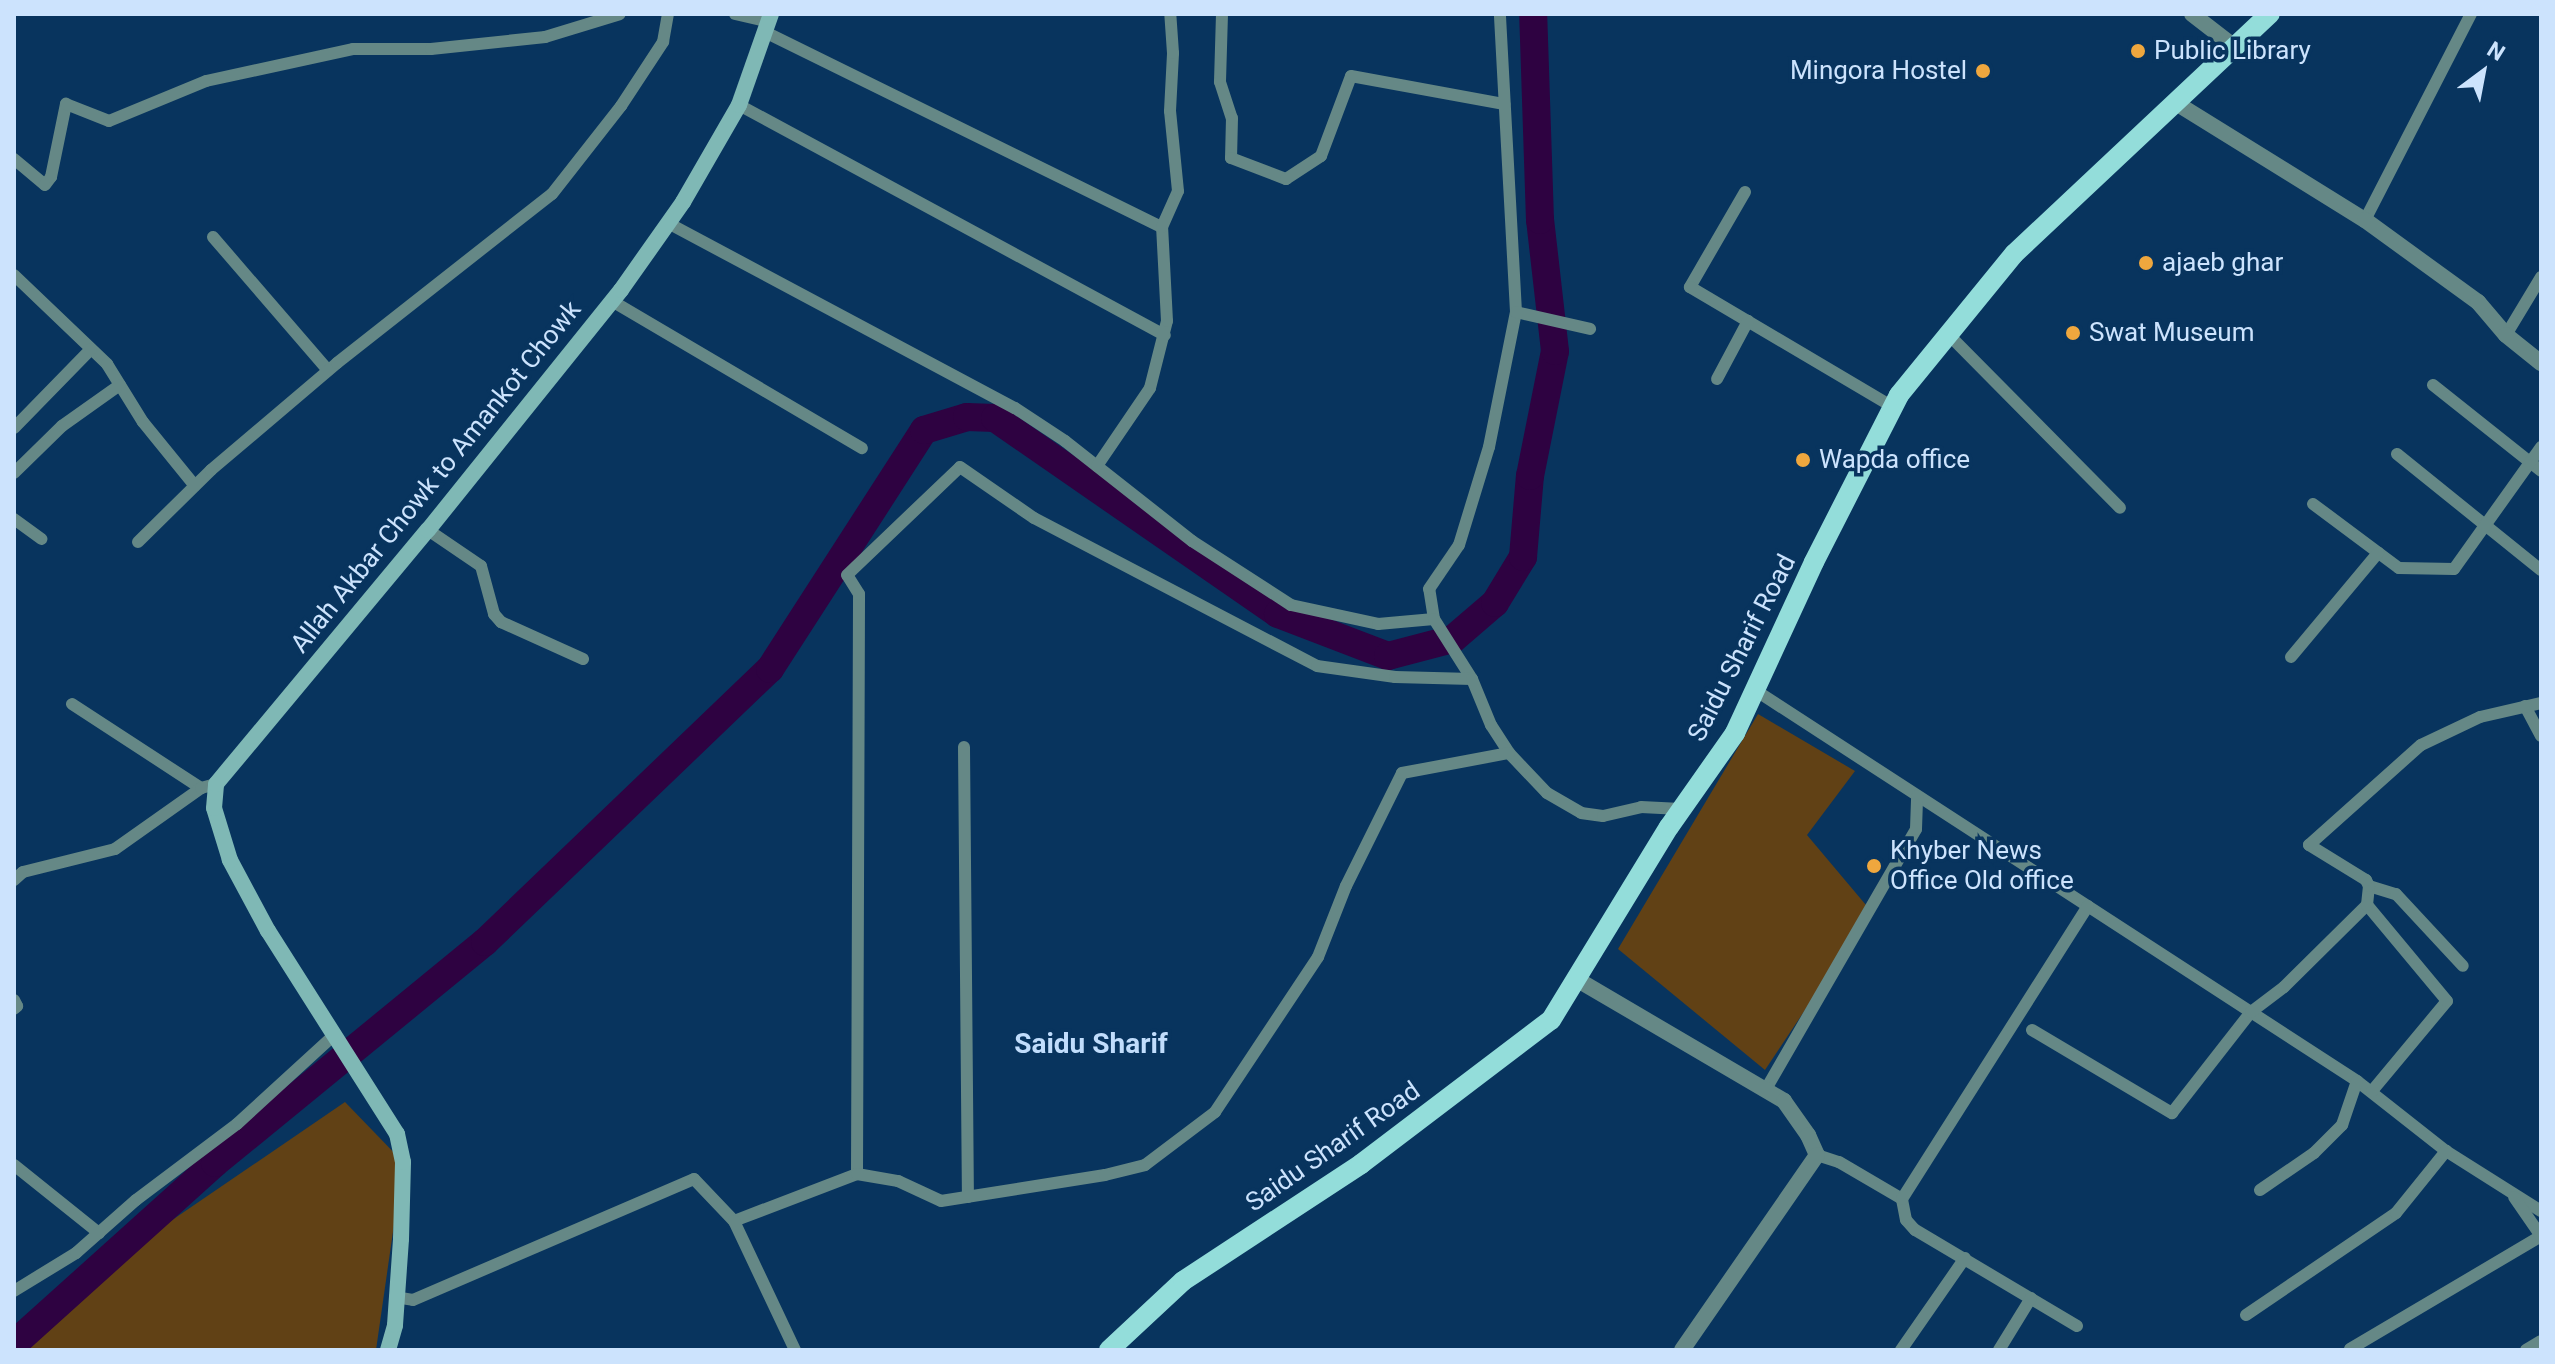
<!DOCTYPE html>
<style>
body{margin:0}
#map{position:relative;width:2555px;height:1364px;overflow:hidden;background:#08345e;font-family:Roboto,sans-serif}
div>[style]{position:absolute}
.green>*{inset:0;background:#614115}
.river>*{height:28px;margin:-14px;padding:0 14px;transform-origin:14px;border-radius:14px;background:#2e0241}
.minor>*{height:12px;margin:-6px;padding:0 6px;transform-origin:6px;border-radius:6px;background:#658886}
.tertiary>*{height:16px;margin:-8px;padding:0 8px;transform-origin:8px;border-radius:8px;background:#658886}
.secondary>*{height:16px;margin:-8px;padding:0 8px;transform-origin:8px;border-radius:8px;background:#7fb8b5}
.primary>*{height:20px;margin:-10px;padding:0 10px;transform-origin:10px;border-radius:10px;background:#93ddda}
.dots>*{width:22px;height:22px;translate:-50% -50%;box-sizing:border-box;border:4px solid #08345e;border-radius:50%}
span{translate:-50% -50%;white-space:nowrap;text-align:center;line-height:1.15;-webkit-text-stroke:7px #08345e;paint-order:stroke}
.poi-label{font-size:26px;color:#cce3fd}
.left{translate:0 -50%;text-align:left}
.right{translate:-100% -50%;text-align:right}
.street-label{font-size:26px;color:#cce3fd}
.neighbourhood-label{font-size:28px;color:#c1ddfc;font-weight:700}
.frame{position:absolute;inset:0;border:16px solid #cce3fd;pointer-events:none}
.north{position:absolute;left:2443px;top:32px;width:80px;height:80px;-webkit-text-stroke:6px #08345e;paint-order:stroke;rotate:32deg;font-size:22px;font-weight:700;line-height:32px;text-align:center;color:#cce3fd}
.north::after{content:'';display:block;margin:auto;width:28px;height:36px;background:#cce3fd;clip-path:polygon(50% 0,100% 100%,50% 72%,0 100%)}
</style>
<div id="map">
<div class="green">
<div style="clip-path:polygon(1758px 714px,1855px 771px,1807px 835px,1871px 911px,1765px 1070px,1618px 949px)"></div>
<div style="clip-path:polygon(345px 1102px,403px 1162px,376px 1350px,18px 1350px,58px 1298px)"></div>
</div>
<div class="river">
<div style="left:14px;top:1344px;width:270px;rotate:-42deg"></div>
<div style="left:215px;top:1163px;width:349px;rotate:-39.3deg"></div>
<div style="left:485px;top:942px;width:395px;rotate:-43.8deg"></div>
<div style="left:770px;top:669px;width:284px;rotate:-57.2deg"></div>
<div style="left:924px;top:430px;width:45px;rotate:-16.8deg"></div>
<div style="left:967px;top:417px;width:28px;rotate:2deg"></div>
<div style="left:995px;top:418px;width:344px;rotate:34.7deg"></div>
<div style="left:1278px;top:614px;width:118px;rotate:20.9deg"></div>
<div style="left:1388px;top:656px;width:67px;rotate:-14.7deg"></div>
<div style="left:1453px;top:639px;width:55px;rotate:-40.6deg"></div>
<div style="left:1495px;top:603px;width:54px;rotate:-58.7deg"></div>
<div style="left:1523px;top:557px;width:81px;rotate:-85.1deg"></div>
<div style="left:1530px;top:476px;width:127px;rotate:-78.7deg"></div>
<div style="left:1555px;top:351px;width:132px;rotate:-96.5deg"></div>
<div style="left:1540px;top:220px;width:206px;rotate:-91.9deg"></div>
</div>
<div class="minor">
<div style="left:735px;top:14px;width:35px;rotate:13deg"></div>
<div style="left:1222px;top:14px;width:68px;rotate:91.7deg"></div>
<div style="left:1220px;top:82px;width:38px;rotate:72deg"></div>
<div style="left:1232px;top:118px;width:40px;rotate:91.4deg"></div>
<div style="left:1231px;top:158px;width:59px;rotate:20.9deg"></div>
<div style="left:1286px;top:179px;width:42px;rotate:-33.3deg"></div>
<div style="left:1321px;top:156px;width:85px;rotate:-69.4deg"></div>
<div style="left:1351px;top:76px;width:156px;rotate:10.4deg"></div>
<div style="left:765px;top:32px;width:442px;rotate:26.2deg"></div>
<div style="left:739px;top:105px;width:484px;rotate:28.4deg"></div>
<div style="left:14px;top:159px;width:40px;rotate:40deg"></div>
<div style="left:45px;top:185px;width:10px;rotate:-53deg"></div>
<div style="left:51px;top:177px;width:75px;rotate:-78.4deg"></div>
<div style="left:66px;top:104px;width:46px;rotate:21.6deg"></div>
<div style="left:109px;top:121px;width:105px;rotate:-22.4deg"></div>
<div style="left:206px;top:81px;width:150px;rotate:-12.3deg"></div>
<div style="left:353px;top:49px;width:78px"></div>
<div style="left:431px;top:49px;width:115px;rotate:-6deg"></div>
<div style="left:545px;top:37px;width:78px;rotate:-17deg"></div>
<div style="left:1745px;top:192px;width:110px;rotate:120.1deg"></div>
<div style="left:1690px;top:287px;width:236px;rotate:30.6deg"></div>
<div style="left:2365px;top:220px;width:232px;rotate:-62.8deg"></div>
<div style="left:668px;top:223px;width:393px;rotate:28.1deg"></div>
<div style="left:1015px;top:408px;width:60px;rotate:33.4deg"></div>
<div style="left:1065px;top:441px;width:162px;rotate:38.2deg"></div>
<div style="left:1192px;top:541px;width:118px;rotate:32.9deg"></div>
<div style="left:1291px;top:605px;width:89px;rotate:12.3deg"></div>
<div style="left:1378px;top:624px;width:56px;rotate:-5.1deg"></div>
<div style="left:1434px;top:619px;width:30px;rotate:-99deg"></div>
<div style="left:1429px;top:589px;width:53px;rotate:-55.7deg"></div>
<div style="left:1459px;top:545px;width:102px;rotate:-73deg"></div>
<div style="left:1489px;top:447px;width:138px;rotate:-78.7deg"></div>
<div style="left:1516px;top:312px;width:298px;rotate:-93.1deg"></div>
<div style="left:213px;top:237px;width:176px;rotate:49.2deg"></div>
<div style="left:14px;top:275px;width:129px;rotate:43.7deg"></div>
<div style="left:107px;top:364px;width:68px;rotate:58.2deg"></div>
<div style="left:143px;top:422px;width:82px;rotate:50.9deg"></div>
<div style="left:612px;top:301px;width:290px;rotate:30.5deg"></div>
<div style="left:1516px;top:312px;width:76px;rotate:12.9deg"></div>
<div style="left:1949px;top:335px;width:243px;rotate:45.3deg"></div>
<div style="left:2506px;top:335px;width:68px;rotate:-58.9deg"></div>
<div style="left:1717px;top:379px;width:66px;rotate:-61.9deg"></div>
<div style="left:2433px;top:385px;width:138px;rotate:38.5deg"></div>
<div style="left:14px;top:428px;width:110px;rotate:-45.7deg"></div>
<div style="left:2397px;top:454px;width:185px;rotate:38.9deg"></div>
<div style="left:1097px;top:466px;width:94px;rotate:-55.8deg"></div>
<div style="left:1150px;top:388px;width:69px;rotate:-75.8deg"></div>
<div style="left:1167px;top:321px;width:94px;rotate:-93deg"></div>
<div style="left:1162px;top:227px;width:39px;rotate:-66deg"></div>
<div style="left:1178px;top:191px;width:80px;rotate:-95.7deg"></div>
<div style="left:1170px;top:111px;width:58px;rotate:-87deg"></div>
<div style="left:1173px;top:53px;width:39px;rotate:-94deg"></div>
<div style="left:14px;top:473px;width:67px;rotate:-44.4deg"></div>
<div style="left:62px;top:426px;width:71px;rotate:-35.3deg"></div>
<div style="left:2313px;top:504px;width:107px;rotate:36.7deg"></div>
<div style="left:2399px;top:568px;width:55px;rotate:1deg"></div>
<div style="left:2454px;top:569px;width:150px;rotate:-54.5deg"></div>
<div style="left:14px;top:519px;width:34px;rotate:36deg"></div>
<div style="left:428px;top:530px;width:64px;rotate:34.2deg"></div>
<div style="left:481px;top:566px;width:50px;rotate:74.8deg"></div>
<div style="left:494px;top:614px;width:11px;rotate:49deg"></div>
<div style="left:501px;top:622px;width:90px;rotate:24.3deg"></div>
<div style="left:138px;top:542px;width:103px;rotate:-44.6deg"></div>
<div style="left:211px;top:470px;width:165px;rotate:-40.3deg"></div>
<div style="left:337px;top:363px;width:273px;rotate:-38.2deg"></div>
<div style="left:552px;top:194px;width:112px;rotate:-51.9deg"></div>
<div style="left:621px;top:106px;width:77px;rotate:-56.7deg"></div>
<div style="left:663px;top:42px;width:28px;rotate:-80deg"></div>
<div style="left:1434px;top:619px;width:71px;rotate:57.7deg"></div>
<div style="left:2291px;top:657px;width:136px;rotate:-50.1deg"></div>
<div style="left:1755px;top:690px;width:718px;rotate:33deg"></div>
<div style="left:2357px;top:1081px;width:113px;rotate:38.2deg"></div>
<div style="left:2446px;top:1151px;width:112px;rotate:32.3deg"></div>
<div style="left:72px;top:704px;width:154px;rotate:33.1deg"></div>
<div style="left:2525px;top:706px;width:34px;rotate:62deg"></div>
<div style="left:964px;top:747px;width:450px;rotate:89.5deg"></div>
<div style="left:14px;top:880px;width:12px;rotate:-42deg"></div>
<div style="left:23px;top:872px;width:95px;rotate:-14deg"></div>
<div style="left:115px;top:849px;width:105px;rotate:-35.3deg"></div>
<div style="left:201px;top:788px;width:16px;rotate:-15deg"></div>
<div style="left:2369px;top:886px;width:28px;rotate:17deg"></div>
<div style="left:2396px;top:894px;width:98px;rotate:47.1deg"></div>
<div style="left:14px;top:1000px;width:7px;rotate:63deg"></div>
<div style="left:17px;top:1006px;width:4px;rotate:135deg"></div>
<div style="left:2032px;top:1030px;width:163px;rotate:30.7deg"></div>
<div style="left:2172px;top:1113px;width:128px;rotate:-52deg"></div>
<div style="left:2251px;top:1012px;width:41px;rotate:-37.1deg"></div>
<div style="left:2284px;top:987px;width:117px;rotate:-44.7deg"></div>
<div style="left:1766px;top:1089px;width:300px;rotate:-60deg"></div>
<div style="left:1916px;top:829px;width:33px;rotate:-88deg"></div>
<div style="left:2372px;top:1091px;width:117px;rotate:-50.2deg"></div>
<div style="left:2447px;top:1001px;width:125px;rotate:-129.8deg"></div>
<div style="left:2367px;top:905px;width:19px;rotate:-84deg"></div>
<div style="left:2369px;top:886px;width:7px;rotate:-117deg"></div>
<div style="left:2366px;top:880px;width:67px;rotate:-148.4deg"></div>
<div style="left:2309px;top:845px;width:150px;rotate:-41.8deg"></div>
<div style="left:2421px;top:745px;width:65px;rotate:-25.4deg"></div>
<div style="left:2480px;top:717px;width:63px;rotate:-12.9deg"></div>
<div style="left:1817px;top:1155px;width:23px;rotate:18deg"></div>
<div style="left:1839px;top:1162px;width:73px;rotate:30.4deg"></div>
<div style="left:14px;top:1165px;width:109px;rotate:38.7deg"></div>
<div style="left:857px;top:1174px;width:580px;rotate:-89.8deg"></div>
<div style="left:859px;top:594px;width:22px;rotate:-122deg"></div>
<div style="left:847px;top:575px;width:156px;rotate:-43.7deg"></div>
<div style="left:960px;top:467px;width:90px;rotate:34.6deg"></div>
<div style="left:1034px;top:518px;width:319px;rotate:27.6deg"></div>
<div style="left:1317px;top:666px;width:79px;rotate:8deg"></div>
<div style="left:1395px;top:677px;width:77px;rotate:1.5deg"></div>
<div style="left:1472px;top:679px;width:50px;rotate:67.6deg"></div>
<div style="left:1491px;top:725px;width:33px;rotate:57deg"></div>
<div style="left:1509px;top:753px;width:55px;rotate:46.5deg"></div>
<div style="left:1547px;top:793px;width:39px;rotate:30deg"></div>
<div style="left:1581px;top:813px;width:22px;rotate:8deg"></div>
<div style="left:1603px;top:816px;width:39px;rotate:-13deg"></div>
<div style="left:1641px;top:807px;width:40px;rotate:2.9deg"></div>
<div style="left:2260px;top:1190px;width:65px;rotate:-34.4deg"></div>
<div style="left:2314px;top:1153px;width:40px;rotate:-45deg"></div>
<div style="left:2342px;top:1125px;width:46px;rotate:-71.2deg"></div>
<div style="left:734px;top:1221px;width:132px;rotate:-20.9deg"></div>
<div style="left:857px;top:1174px;width:42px;rotate:9.7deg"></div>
<div style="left:898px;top:1181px;width:47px;rotate:24.9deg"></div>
<div style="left:941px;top:1201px;width:166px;rotate:-9deg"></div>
<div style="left:1105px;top:1175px;width:41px;rotate:-14deg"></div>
<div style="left:1145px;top:1165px;width:88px;rotate:-37.1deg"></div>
<div style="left:1215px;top:1112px;width:186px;rotate:-56.4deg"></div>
<div style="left:1318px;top:957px;width:76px;rotate:-68.5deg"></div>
<div style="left:1346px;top:886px;width:126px;rotate:-63.6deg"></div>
<div style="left:1402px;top:773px;width:109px;rotate:-10.6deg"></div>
<div style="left:14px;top:1291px;width:73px;rotate:-31.5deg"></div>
<div style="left:76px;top:1253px;width:80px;rotate:-41.5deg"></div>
<div style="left:136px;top:1200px;width:126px;rotate:-37deg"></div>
<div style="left:237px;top:1124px;width:132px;rotate:-42.5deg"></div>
<div style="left:395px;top:1297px;width:18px;rotate:9deg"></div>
<div style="left:413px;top:1300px;width:306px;rotate:-23.3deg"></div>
<div style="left:694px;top:1179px;width:58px;rotate:46.4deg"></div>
<div style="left:734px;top:1221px;width:143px;rotate:64.7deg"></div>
<div style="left:2246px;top:1315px;width:181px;rotate:-34.2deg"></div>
<div style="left:2396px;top:1213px;width:80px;rotate:-51.1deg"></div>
<div style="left:2077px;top:1326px;width:188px;rotate:-149.3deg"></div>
<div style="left:1915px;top:1230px;width:13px;rotate:-132deg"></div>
<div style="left:1906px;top:1220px;width:21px;rotate:-101deg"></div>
<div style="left:1902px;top:1199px;width:347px;rotate:-57.6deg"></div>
<div style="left:2350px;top:1349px;width:222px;rotate:-30.6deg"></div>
<div style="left:2541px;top:1236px;width:47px;rotate:-124.7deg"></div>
<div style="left:1901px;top:1350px;width:112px;rotate:-55.2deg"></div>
<div style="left:1999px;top:1350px;width:61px;rotate:-58.4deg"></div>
<div style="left:2526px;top:1350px;width:17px;rotate:-31deg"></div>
</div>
<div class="tertiary">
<div style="left:2192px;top:14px;width:56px;rotate:37.7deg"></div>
<div style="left:2176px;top:103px;width:222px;rotate:31.8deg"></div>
<div style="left:2365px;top:220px;width:140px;rotate:36deg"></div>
<div style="left:2478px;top:302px;width:43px;rotate:49.7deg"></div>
<div style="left:2506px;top:335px;width:45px;rotate:38.7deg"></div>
<div style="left:1578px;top:980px;width:239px;rotate:30.4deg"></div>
<div style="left:1784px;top:1101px;width:42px;rotate:54.8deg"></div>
<div style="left:1808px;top:1135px;width:22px;rotate:66deg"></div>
<div style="left:1817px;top:1155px;width:237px;rotate:124.7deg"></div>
</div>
<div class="secondary">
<div style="left:388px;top:1350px;width:26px;rotate:-74deg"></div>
<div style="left:395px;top:1325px;width:86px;rotate:-86deg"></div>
<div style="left:401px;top:1239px;width:77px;rotate:-88.5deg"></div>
<div style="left:403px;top:1162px;width:29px;rotate:-102deg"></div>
<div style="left:397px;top:1134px;width:241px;rotate:-122.4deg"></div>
<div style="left:268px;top:931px;width:81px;rotate:-118.2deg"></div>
<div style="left:230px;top:860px;width:54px;rotate:-107.1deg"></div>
<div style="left:214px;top:808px;width:24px;rotate:-85deg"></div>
<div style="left:216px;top:784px;width:331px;rotate:-50.2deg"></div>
<div style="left:428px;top:530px;width:308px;rotate:-51.2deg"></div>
<div style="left:621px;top:290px;width:108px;rotate:-54.8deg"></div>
<div style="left:683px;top:202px;width:112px;rotate:-60deg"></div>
<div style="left:739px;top:105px;width:96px;rotate:-70.6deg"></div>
</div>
<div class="primary">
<div style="left:1109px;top:1350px;width:101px;rotate:-43deg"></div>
<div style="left:1183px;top:1281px;width:213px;rotate:-33.3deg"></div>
<div style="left:1361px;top:1164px;width:238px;rotate:-37.2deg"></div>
<div style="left:1551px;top:1020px;width:226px;rotate:-58.6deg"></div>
<div style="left:1669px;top:827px;width:115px;rotate:-54.9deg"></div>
<div style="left:1735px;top:733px;width:188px;rotate:-65.2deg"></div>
<div style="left:1814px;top:562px;width:187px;rotate:-63deg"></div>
<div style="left:1899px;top:395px;width:182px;rotate:-50.8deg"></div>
<div style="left:2014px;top:254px;width:351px;rotate:-43.2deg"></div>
</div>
<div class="dots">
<div style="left:2138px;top:51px;background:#efa73e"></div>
<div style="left:1983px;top:71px;background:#efa73e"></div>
<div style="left:2146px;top:263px;background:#efa73e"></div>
<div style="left:2073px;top:333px;background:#efa73e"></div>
<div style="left:1803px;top:460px;background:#efa73e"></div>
<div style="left:1874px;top:866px;background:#efa73e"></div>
</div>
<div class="poi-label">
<span class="left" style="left:2154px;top:51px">Public Library</span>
<span class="right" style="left:1967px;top:71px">Mingora Hostel</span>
<span class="left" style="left:2162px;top:263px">ajaeb ghar</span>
<span class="left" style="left:2089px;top:333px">Swat Museum</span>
<span class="left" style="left:1819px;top:460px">Wapda office</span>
<span class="left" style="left:1890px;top:866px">Khyber News<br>Office Old office</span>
</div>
<div class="street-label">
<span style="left:436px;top:477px;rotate:-51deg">Allah Akbar Chowk to Amankot Chowk</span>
<span style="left:1742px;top:648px;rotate:-63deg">Saidu Sharif Road</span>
<span style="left:1333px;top:1147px;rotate:-35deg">Saidu Sharif Road</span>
</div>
<div class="neighbourhood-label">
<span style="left:1091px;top:1044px">Saidu Sharif</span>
</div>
<div class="frame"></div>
<div class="north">N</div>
</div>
